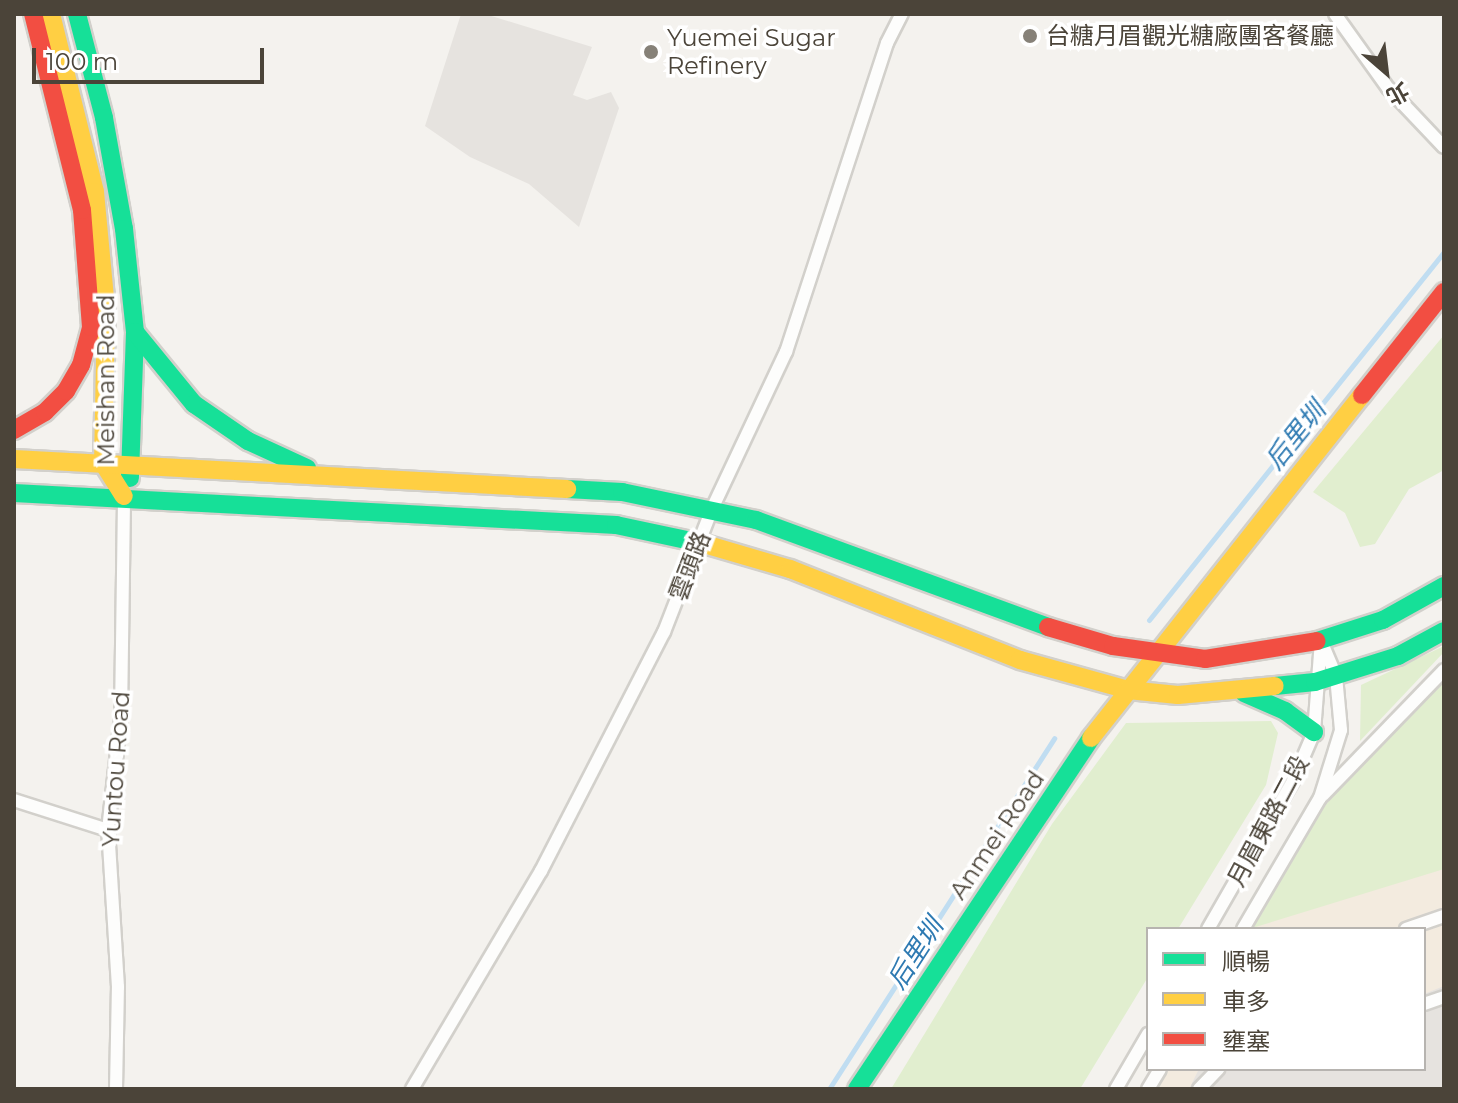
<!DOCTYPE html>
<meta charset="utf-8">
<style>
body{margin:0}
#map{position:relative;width:1458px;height:1103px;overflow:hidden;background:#f4f2ee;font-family:Montserrat,"Noto Sans TC",sans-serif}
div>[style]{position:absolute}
.commercial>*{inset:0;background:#f3ebdf}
.green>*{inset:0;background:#e1eecf}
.parking>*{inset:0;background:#e6e3df}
.stream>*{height:5px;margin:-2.5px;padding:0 2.5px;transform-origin:2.5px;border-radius:2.5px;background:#c0ddf1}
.roads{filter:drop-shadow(2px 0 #d2d0cb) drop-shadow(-2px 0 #d2d0cb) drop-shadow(0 2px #d2d0cb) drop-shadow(0 -2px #d2d0cb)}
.street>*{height:12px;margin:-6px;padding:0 6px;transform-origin:6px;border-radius:6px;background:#fdfdfc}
.fast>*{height:18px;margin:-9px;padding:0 9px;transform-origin:9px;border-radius:9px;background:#16e098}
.slow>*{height:18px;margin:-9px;padding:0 9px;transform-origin:9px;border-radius:9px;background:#ffcf43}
.jam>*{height:18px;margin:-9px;padding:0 9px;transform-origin:9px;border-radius:9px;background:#f24e42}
.dots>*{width:22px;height:22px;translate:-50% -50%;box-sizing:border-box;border:4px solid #fff;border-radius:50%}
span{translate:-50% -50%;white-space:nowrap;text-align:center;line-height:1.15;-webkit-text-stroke:7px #fff;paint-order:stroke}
.poi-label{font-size:24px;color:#4b4439}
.left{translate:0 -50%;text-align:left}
.street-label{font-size:24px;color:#4b4439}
.water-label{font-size:26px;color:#2e7ab2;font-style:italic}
.frame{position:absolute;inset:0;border:16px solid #4b4439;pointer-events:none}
.legend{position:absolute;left:1146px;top:927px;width:280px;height:144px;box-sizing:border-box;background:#fff;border:2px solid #b7b4b0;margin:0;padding:10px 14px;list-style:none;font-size:24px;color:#4b4439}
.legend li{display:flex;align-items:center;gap:16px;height:40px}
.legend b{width:40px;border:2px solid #b7b4b0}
.north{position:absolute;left:1346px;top:32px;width:80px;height:80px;-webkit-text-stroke:6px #fff;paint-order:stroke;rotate:152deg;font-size:22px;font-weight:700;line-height:32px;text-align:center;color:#4b4439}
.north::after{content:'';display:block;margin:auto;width:28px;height:36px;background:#4b4439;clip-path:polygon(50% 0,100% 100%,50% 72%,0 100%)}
.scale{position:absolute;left:32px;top:48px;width:232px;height:36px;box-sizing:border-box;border:4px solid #4b4439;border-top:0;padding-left:10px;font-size:24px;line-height:28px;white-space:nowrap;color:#4b4439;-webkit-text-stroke:6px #fff;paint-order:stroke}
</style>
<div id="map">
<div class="commercial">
<div style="clip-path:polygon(1444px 678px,1444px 1089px,1153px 1089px,1164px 1069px,1424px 1069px,1424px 929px,1247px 929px,1324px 801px)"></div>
</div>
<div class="green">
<div style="clip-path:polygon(1444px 335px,1444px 470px,1409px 489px,1375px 544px,1360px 547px,1345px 513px,1313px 492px)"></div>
<div style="clip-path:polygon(1444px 646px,1444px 652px,1360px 741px,1361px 685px)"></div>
<div style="clip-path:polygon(1444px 681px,1444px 869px,1249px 929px,1326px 804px)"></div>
<div style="clip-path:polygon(1271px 721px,1278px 733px,1266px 785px,1178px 929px,1148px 929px,1148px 977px,1080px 1089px,891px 1089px,1052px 824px,1126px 723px)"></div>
</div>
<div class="parking">
<div style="clip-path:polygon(461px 14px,485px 14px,592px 47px,573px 95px,587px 100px,611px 92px,619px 108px,579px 227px,529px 184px,470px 157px,425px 126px)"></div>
<div style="clip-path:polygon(1444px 986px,1444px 1089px,1189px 1089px,1199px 1069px,1424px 1069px,1424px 994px)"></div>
</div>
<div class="stream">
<div style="left:1149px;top:620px;width:472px;rotate:-51.3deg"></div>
<div style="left:829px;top:1089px;width:417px;rotate:-57.3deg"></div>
</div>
<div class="roads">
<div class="street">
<div style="left:1335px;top:14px;width:91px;rotate:54.4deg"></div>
<div style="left:1388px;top:88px;width:81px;rotate:46.5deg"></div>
<div style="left:1323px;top:795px;width:174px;rotate:-45.9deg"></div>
<div style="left:14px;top:800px;width:99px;rotate:17.7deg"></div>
<div style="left:1208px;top:929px;width:171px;rotate:-60.1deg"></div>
<div style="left:1293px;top:781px;width:53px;rotate:-66.8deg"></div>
<div style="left:1314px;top:732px;width:91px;rotate:-85.6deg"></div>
<div style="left:1243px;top:929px;width:152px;rotate:-59.6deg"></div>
<div style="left:1320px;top:798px;width:71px;rotate:-72.8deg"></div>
<div style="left:1341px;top:730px;width:54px;rotate:-95.3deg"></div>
<div style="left:1336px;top:676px;width:38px;rotate:-113deg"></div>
<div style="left:1406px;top:929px;width:40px;rotate:-18.9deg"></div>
<div style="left:1424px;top:1004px;width:21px;rotate:-19deg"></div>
<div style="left:116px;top:1089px;width:102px;rotate:-88.9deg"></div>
<div style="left:118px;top:987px;width:157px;rotate:-93.6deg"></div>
<div style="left:108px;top:830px;width:115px;rotate:-83.5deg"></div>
<div style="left:121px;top:716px;width:220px;rotate:-89.2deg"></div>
<div style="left:412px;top:1089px;width:253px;rotate:-59.4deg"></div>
<div style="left:541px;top:871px;width:269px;rotate:-62.8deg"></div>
<div style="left:664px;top:632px;width:132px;rotate:-68.7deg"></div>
<div style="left:712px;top:509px;width:174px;rotate:-64.8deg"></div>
<div style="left:786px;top:352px;width:325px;rotate:-71.9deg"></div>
<div style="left:887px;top:43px;width:33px;rotate:-63deg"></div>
<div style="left:1116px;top:1089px;width:64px;rotate:-59.8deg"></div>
<div style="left:1148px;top:1089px;width:23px;rotate:-59deg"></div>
<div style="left:1199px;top:1089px;width:28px;rotate:-46deg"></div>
</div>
<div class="fast">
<div style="left:77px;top:14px;width:107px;rotate:75.4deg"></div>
<div style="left:104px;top:118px;width:113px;rotate:79.8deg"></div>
<div style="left:124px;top:229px;width:104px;rotate:83.9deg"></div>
<div style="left:135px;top:332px;width:146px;rotate:92deg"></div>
<div style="left:135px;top:332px;width:93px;rotate:50.7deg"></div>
<div style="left:194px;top:404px;width:65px;rotate:34.4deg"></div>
<div style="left:248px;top:441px;width:65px;rotate:24.6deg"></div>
<div style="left:567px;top:489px;width:55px;rotate:3.1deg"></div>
<div style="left:622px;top:492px;width:137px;rotate:11.8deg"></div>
<div style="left:756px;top:520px;width:311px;rotate:20.1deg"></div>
<div style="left:14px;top:493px;width:603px;rotate:3.04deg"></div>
<div style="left:616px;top:525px;width:87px;rotate:12deg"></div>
<div style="left:1317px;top:641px;width:69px;rotate:-17.7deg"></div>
<div style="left:1383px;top:620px;width:70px;rotate:-29.1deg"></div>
<div style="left:1275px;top:686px;width:40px;rotate:-5.7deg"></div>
<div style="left:1315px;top:682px;width:87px;rotate:-17.4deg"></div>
<div style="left:1398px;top:656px;width:52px;rotate:-28.5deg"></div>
<div style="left:1244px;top:693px;width:45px;rotate:23.7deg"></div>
<div style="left:1285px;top:711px;width:36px;rotate:36deg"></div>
<div style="left:857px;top:1089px;width:422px;rotate:-56.3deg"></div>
</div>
<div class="slow">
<div style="left:51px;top:14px;width:183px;rotate:76.1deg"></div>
<div style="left:95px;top:192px;width:118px;rotate:84.6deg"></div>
<div style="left:106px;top:309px;width:154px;rotate:91.1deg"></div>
<div style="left:103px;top:463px;width:39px;rotate:58deg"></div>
<div style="left:14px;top:459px;width:554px;rotate:3.11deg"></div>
<div style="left:701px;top:543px;width:93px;rotate:16.3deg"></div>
<div style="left:790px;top:569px;width:247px;rotate:21.6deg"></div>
<div style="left:1020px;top:660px;width:112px;rotate:15.5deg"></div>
<div style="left:1128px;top:690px;width:50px;rotate:5.7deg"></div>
<div style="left:1178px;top:695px;width:97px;rotate:-5.3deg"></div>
<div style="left:1091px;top:738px;width:437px;rotate:-51.7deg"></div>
</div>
<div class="jam">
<div style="left:1362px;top:395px;width:132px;rotate:-51.5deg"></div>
<div style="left:14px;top:430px;width:36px;rotate:-30deg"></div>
<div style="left:45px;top:412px;width:30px;rotate:-45deg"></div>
<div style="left:66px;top:391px;width:30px;rotate:-60deg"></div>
<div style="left:81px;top:365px;width:39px;rotate:-75deg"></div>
<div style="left:91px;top:327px;width:117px;rotate:-94.4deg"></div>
<div style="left:82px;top:210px;width:202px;rotate:-104deg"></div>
<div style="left:1048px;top:627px;width:68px;rotate:16.3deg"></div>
<div style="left:1113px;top:646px;width:93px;rotate:8deg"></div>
<div style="left:1205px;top:659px;width:113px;rotate:-9.1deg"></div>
</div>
</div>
<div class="dots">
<div style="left:1030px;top:36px;background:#868178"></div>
<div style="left:651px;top:52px;background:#868178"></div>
</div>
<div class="poi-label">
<span class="left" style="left:1046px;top:36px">台糖月眉觀光糖廠團客餐廳</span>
<span class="left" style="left:667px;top:52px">Yuemei Sugar<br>Refinery</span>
</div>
<div class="street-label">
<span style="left:106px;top:380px;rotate:-90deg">Meishan Road</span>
<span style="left:690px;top:566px;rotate:-69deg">雲頭路</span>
<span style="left:116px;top:769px;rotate:-86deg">Yuntou Road</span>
<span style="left:1268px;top:821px;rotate:-62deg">月眉東路二段</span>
<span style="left:997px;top:835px;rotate:-56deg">Anmei Road</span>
</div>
<div class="water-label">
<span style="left:1296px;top:436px;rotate:-51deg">后里圳</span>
<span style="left:916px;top:954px;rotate:-57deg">后里圳</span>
</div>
<div class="frame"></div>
<ul class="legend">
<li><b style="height:10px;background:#16e098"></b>順暢</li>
<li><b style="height:10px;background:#ffcf43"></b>車多</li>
<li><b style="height:10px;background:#f24e42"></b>壅塞</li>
</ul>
<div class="north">北</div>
<div class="scale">100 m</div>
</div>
